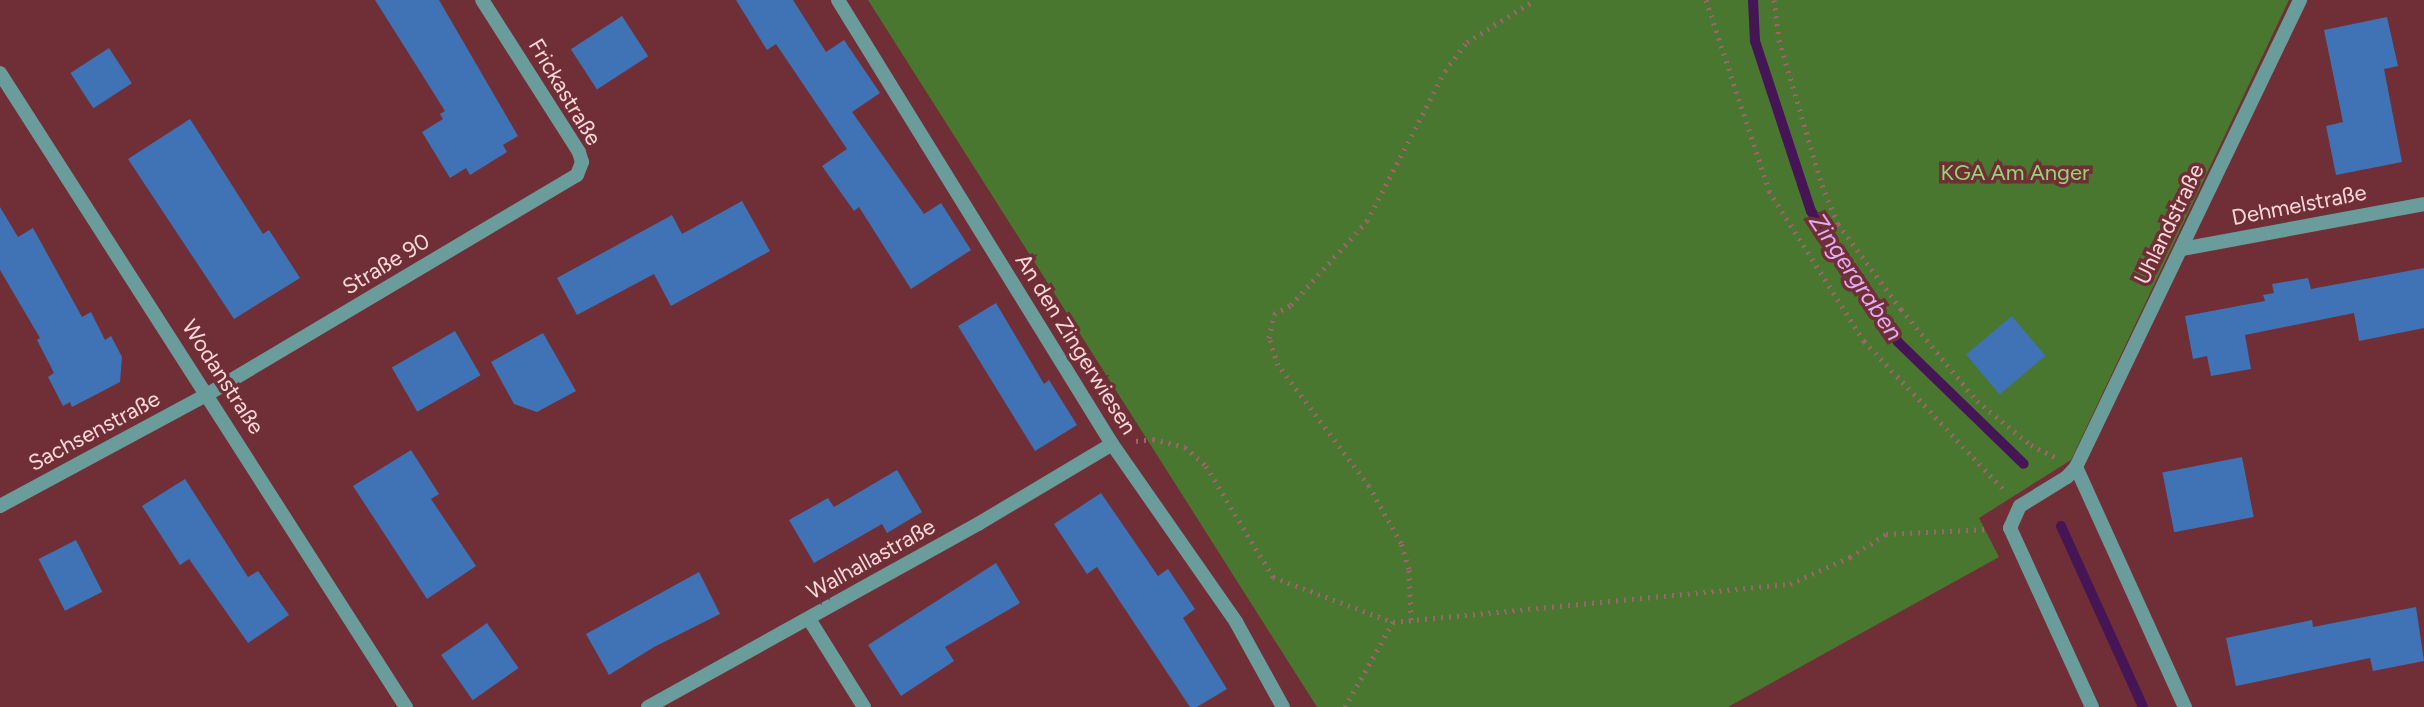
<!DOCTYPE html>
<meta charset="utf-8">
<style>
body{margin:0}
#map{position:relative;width:2424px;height:707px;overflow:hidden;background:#702f36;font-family:Figtree,sans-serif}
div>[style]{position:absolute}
.green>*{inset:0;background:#49772f}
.stream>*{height:10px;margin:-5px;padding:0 5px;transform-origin:5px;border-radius:5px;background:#451556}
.building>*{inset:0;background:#3f73b5;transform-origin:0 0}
.path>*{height:5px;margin-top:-2.5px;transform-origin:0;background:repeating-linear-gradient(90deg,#9c656a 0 2px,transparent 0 8px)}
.minor>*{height:14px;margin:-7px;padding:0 7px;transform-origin:7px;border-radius:7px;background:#6b9c9c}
span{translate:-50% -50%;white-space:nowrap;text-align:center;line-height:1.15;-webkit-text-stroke:7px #702f36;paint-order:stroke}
.street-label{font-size:22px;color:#fad8d9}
.park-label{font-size:22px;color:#94d572}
.water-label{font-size:24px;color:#e1acf7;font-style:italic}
</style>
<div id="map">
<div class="green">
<div style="clip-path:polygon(868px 0,2289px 0,2071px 460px,1979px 518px,1999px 557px,1728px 707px,1317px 707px)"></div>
</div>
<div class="stream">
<div style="left:1753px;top:0;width:41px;rotate:87.2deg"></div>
<div style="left:1755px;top:41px;width:179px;rotate:71.8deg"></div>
<div style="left:1811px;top:211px;width:157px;rotate:56.4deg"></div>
<div style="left:1898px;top:342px;width:175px;rotate:44.1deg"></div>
<div style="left:2061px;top:526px;width:199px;rotate:65.6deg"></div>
</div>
<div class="building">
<div style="clip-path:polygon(375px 0,439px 0,518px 136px,503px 145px,507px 152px,470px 175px,466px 168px,450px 178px,422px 132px,443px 119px,440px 114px,445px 111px)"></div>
<div style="clip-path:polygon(736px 0,793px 0,826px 52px,844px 40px,880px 93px,852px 112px,924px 214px,941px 203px,971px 250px,911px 289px,859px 207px,854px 211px,822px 166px,847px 149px,776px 44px,767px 50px)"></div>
<div style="left:622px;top:16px;width:48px;height:61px;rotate:57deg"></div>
<div style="clip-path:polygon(2387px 17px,2398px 66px,2384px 69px,2402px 162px,2336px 175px,2326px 126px,2343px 122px,2324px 30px)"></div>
<div style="left:109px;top:48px;width:42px;height:46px;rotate:57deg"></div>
<div style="clip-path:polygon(190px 119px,263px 234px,269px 230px,300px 278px,234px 319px,128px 159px)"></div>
<div style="clip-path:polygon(742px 201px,770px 251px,671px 306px,654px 274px,577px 315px,557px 278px,672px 215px,682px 234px)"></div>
<div style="clip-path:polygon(0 207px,18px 237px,33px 228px,82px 317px,91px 312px,105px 340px,111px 336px,122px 357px,120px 382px,72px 407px,70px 402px,63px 406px,48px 377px,54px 373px,37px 340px,40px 338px,0 270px)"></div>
<div style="clip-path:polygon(2424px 268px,2424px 328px,2359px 341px,2354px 313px,2245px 335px,2251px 369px,2211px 376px,2207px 356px,2193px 359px,2185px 316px,2265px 301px,2263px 295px,2274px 293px,2272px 284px,2308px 278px,2311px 289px)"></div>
<div style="clip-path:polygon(996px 303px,1044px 384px,1049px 380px,1077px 425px,1035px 451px,958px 326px)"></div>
<div style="left:2012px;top:316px;width:52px;height:60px;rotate:50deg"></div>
<div style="left:455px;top:331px;width:51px;height:73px;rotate:60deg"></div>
<div style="clip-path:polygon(543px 333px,576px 391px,537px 412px,514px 404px,491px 362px)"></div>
<div style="clip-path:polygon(411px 450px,439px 494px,431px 499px,476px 566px,427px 599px,353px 486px)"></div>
<div style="left:2242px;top:457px;width:61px;height:81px;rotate:79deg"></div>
<div style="clip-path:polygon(897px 470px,922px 512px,887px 533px,882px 524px,814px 563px,789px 520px,828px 498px,834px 507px)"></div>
<div style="clip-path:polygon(185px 479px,248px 577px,258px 571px,289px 615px,248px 643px,189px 559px,180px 565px,142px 506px)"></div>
<div style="clip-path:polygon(1101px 493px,1158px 576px,1168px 569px,1195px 609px,1183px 618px,1227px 689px,1197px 707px,1190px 707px,1097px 567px,1087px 574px,1054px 524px)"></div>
<div style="left:76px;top:540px;width:58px;height:42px;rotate:63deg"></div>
<div style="clip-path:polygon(996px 563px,1020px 603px,945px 647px,954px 661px,901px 696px,868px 645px)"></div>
<div style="clip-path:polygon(699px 572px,720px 614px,654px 647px,609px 675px,586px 634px)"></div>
<div style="clip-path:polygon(2416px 607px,2424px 661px,2373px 671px,2370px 658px,2236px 686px,2226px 638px,2312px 620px,2313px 627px)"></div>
<div style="left:487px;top:623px;width:55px;height:56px;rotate:55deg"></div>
</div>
<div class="path">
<div style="left:1706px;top:0;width:201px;rotate:71.7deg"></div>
<div style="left:1769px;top:191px;width:178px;rotate:57.7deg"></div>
<div style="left:1864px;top:341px;width:206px;rotate:46.8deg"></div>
<div style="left:1774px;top:0;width:40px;rotate:82.9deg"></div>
<div style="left:1779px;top:40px;width:151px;rotate:73.5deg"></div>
<div style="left:1822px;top:185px;width:42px;rotate:67.7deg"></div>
<div style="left:1838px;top:224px;width:106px;rotate:53.5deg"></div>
<div style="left:1901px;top:309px;width:119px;rotate:50.4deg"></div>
<div style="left:1977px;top:401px;width:70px;rotate:39.2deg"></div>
<div style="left:2031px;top:445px;width:27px;rotate:27deg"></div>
<div style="left:1136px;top:441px;width:17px;rotate:-7deg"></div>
<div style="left:1153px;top:439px;width:33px;rotate:14deg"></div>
<div style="left:1185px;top:447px;width:28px;rotate:42deg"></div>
<div style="left:1206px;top:466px;width:130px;rotate:58.9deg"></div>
<div style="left:1273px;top:577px;width:128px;rotate:20.6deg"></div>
<div style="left:1393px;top:622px;width:399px;rotate:-5.5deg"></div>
<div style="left:1790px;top:584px;width:66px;rotate:-24.2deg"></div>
<div style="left:1850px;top:557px;width:43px;rotate:-32.6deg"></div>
<div style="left:1886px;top:534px;width:103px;rotate:-2.8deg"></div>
<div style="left:1411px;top:620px;width:51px;rotate:-92.2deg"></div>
<div style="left:1409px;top:569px;width:27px;rotate:-107deg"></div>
<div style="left:1401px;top:543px;width:65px;rotate:-119.3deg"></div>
<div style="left:1369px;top:486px;width:151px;rotate:-126.9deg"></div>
<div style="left:1278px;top:365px;width:28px;rotate:-108deg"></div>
<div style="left:1269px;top:338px;width:25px;rotate:-78deg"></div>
<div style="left:1274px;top:314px;width:19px;rotate:-28deg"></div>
<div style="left:1291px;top:305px;width:113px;rotate:-47.9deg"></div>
<div style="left:1367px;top:221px;width:169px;rotate:-62.5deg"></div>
<div style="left:1445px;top:71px;width:36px;rotate:-53deg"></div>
<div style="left:1467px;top:42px;width:80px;rotate:-31.7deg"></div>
<div style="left:1345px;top:707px;width:98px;rotate:-60.5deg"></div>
</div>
<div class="minor">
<div style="left:838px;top:0;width:522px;rotate:58.32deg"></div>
<div style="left:1112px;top:444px;width:217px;rotate:55.1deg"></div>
<div style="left:1236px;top:622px;width:97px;rotate:61.1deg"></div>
<div style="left:0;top:73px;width:753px;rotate:57.37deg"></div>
<div style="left:2182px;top:249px;width:246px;rotate:-10.5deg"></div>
<div style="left:2076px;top:467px;width:264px;rotate:65.6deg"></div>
<div style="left:0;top:506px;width:236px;rotate:-28.3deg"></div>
<div style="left:208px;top:394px;width:429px;rotate:-30.7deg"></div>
<div style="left:577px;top:175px;width:14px;rotate:-69deg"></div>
<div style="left:582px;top:162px;width:10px;rotate:-107deg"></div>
<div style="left:579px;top:152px;width:180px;rotate:-122.5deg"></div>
<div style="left:809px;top:619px;width:104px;rotate:58deg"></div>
<div style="left:648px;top:707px;width:377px;rotate:-29deg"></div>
<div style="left:978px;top:524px;width:156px;rotate:-30.8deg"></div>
<div style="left:2092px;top:707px;width:197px;rotate:-114.6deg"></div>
<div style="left:2010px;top:528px;width:24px;rotate:-66deg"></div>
<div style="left:2020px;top:506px;width:55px;rotate:-31.7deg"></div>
<div style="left:2067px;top:477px;width:13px;rotate:-48deg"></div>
<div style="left:2076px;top:467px;width:518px;rotate:-64.37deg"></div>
</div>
<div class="street-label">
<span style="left:565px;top:92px;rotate:59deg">Frickastraße</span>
<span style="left:2299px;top:205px;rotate:-11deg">Dehmelstraße</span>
<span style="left:2169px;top:224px;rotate:-64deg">Uhlandstraße</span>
<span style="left:386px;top:264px;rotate:-31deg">Straße 90</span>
<span style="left:1076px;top:344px;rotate:58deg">An den Zingerwiesen</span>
<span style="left:223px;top:377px;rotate:57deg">Wodanstraße</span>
<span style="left:94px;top:431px;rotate:-28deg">Sachsenstraße</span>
<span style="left:871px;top:559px;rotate:-29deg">Walhallastraße</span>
</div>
<div class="park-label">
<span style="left:2015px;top:173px">KGA Am Anger</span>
</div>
<div class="water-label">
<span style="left:1856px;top:277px;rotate:56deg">Zingergraben</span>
</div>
</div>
